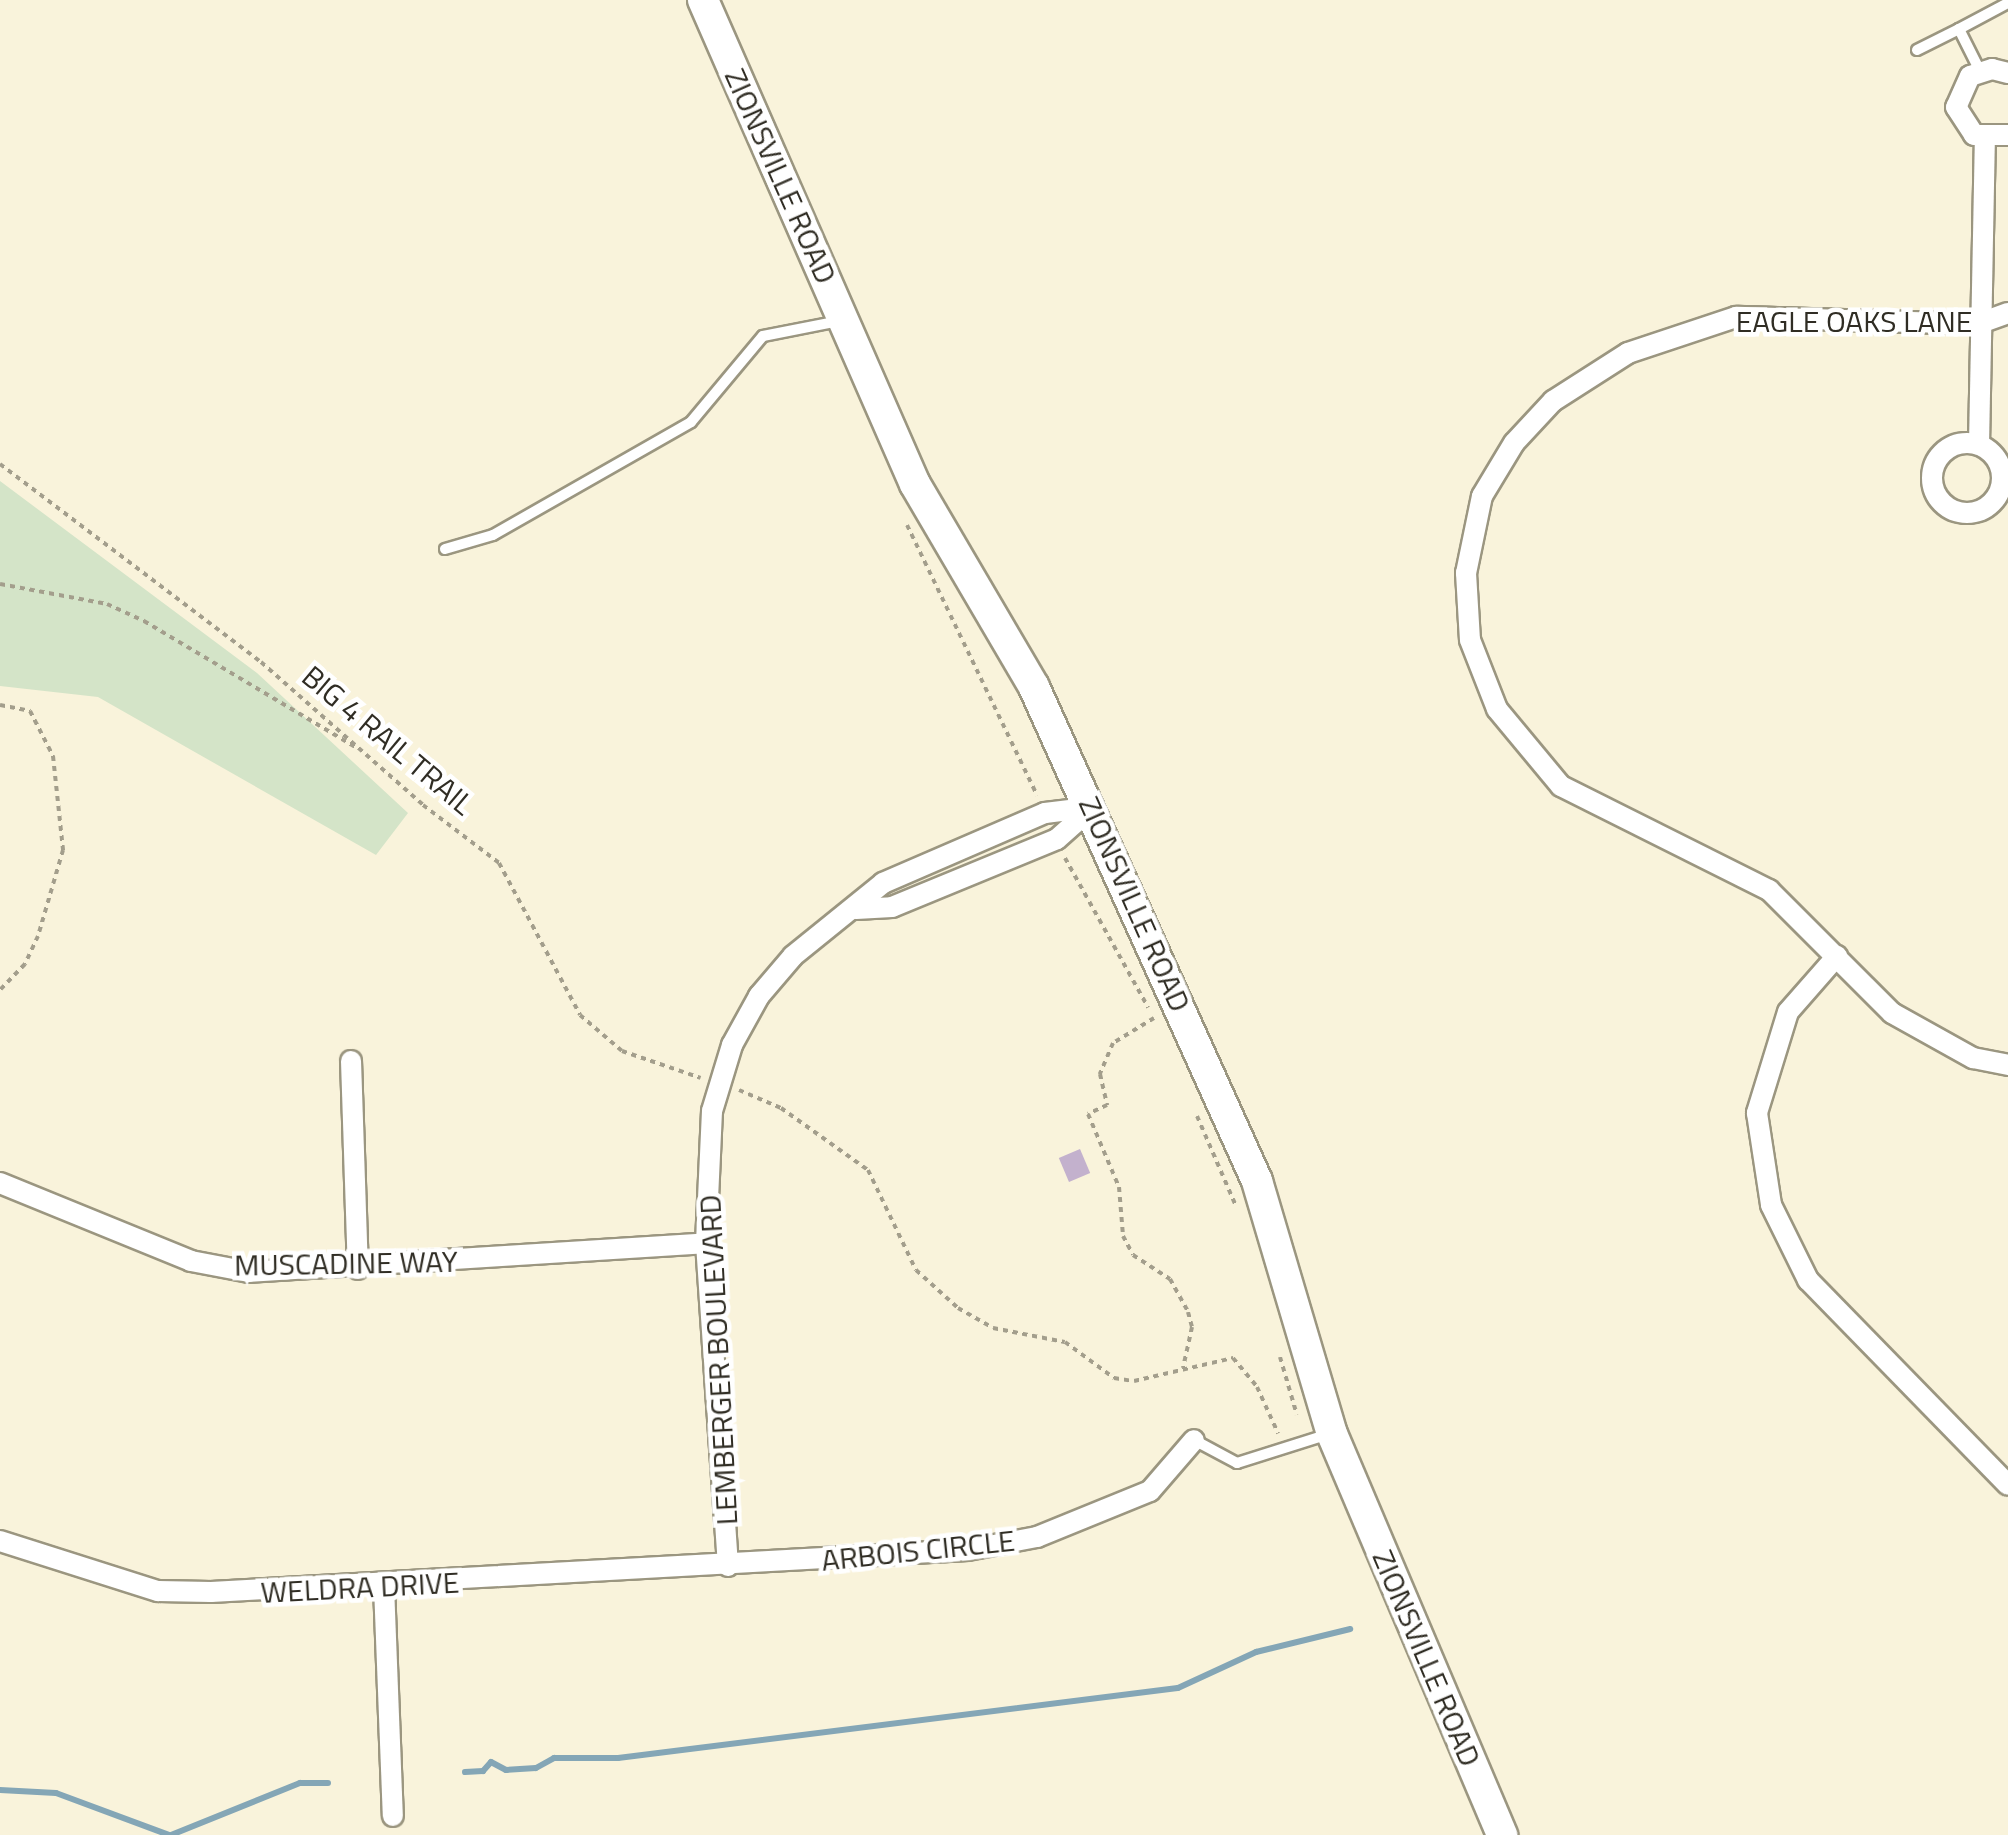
<!DOCTYPE html>
<style>
body{margin:0}
#map{position:relative;width:2008px;height:1835px;overflow:hidden;background:#f9f3db;font-family:"Titillium Web",sans-serif}
div>[style]{position:absolute}
.green>*{inset:0;background:#d4e4c8}
.stream>*{height:6px;margin:-3px;padding:0 3px;transform-origin:3px;border-radius:3px;background:#84a6b6}
.building>*{inset:0;background:#c3b1cd;transform-origin:0 0}
.path>*{height:4px;margin-top:-2px;transform-origin:0;background:repeating-linear-gradient(90deg,#a39e8c 0 5px,transparent 0 10px)}
.roads{filter:drop-shadow(2px 0 #9b9680) drop-shadow(-2px 0 #9b9680) drop-shadow(0 2px #9b9680) drop-shadow(0 -2px #9b9680)}
.service>*{height:10px;margin:-5px;padding:0 5px;transform-origin:5px;border-radius:5px;background:#fff}
.minor>*{height:20px;margin:-10px;padding:0 10px;transform-origin:10px;border-radius:10px;background:#fff}
.minor>.ring{margin:-10px;padding:0;box-sizing:content-box;background:none;border:20px solid #fff;border-radius:50%}
.secondary>*{height:30px;margin:-15px;padding:0 15px;transform-origin:15px;border-radius:15px;background:#fff}
span{translate:-50% -50%;white-space:nowrap;text-align:center;line-height:1.15;-webkit-text-stroke:9px #fff;paint-order:stroke}
.street-label{font-size:30px;color:#302d24}
</style>
<div id="map">
<div class="green">
<div style="clip-path:polygon(0 481px,257px 673px,408px 813px,376px 855px,98px 697px,0 686px)"></div>
</div>
<div class="stream">
<div style="left:465px;top:1772px;width:18px;rotate:-3deg"></div>
<div style="left:483px;top:1771px;width:12px;rotate:-48deg"></div>
<div style="left:491px;top:1762px;width:17px;rotate:28deg"></div>
<div style="left:506px;top:1770px;width:30px;rotate:-4deg"></div>
<div style="left:536px;top:1768px;width:21px;rotate:-29deg"></div>
<div style="left:554px;top:1758px;width:64px"></div>
<div style="left:618px;top:1758px;width:564px;rotate:-7.13deg"></div>
<div style="left:1178px;top:1688px;width:86px;rotate:-24.8deg"></div>
<div style="left:1256px;top:1652px;width:97px;rotate:-13.7deg"></div>
<div style="left:0;top:1790px;width:56px;rotate:3.1deg"></div>
<div style="left:56px;top:1793px;width:121px;rotate:20.4deg"></div>
<div style="left:171px;top:1835px;width:139px;rotate:-22deg"></div>
<div style="left:300px;top:1783px;width:28px"></div>
</div>
<div class="building">
<div style="left:1080px;top:1149px;width:26px;height:23px;rotate:67deg"></div>
</div>
<div class="path">
<div style="left:0;top:464px;width:328px;rotate:37.2deg"></div>
<div style="left:261px;top:662px;width:216px;rotate:41.4deg"></div>
<div style="left:423px;top:805px;width:96px;rotate:37.3deg"></div>
<div style="left:499px;top:863px;width:172px;rotate:61.9deg"></div>
<div style="left:580px;top:1015px;width:55px;rotate:40.6deg"></div>
<div style="left:622px;top:1051px;width:83px;rotate:18.9deg"></div>
<div style="left:907px;top:525px;width:300px;rotate:64.3deg"></div>
<div style="left:0;top:584px;width:109px;rotate:10.6deg"></div>
<div style="left:107px;top:604px;width:41px;rotate:24.7deg"></div>
<div style="left:144px;top:621px;width:246px;rotate:30.8deg"></div>
<div style="left:0;top:705px;width:31px;rotate:11deg"></div>
<div style="left:30px;top:711px;width:51px;rotate:62.9deg"></div>
<div style="left:53px;top:756px;width:95px;rotate:83.9deg"></div>
<div style="left:63px;top:850px;width:90px;rotate:106.2deg"></div>
<div style="left:38px;top:936px;width:31px;rotate:115deg"></div>
<div style="left:25px;top:964px;width:36px;rotate:134deg"></div>
<div style="left:1065px;top:858px;width:171px;rotate:60.9deg"></div>
<div style="left:1154px;top:1018px;width:48px;rotate:148.6deg"></div>
<div style="left:1113px;top:1043px;width:34px;rotate:113deg"></div>
<div style="left:1100px;top:1074px;width:32px;rotate:77deg"></div>
<div style="left:1107px;top:1105px;width:21px;rotate:155deg"></div>
<div style="left:1088px;top:1114px;width:79px;rotate:67deg"></div>
<div style="left:1119px;top:1187px;width:49px;rotate:85.3deg"></div>
<div style="left:1123px;top:1236px;width:21px;rotate:62deg"></div>
<div style="left:1133px;top:1255px;width:44px;rotate:33deg"></div>
<div style="left:1170px;top:1279px;width:38px;rotate:61deg"></div>
<div style="left:1188px;top:1312px;width:16px;rotate:75deg"></div>
<div style="left:1192px;top:1327px;width:42px;rotate:102.4deg"></div>
<div style="left:739px;top:1090px;width:46px;rotate:23.2deg"></div>
<div style="left:781px;top:1108px;width:107px;rotate:35.5deg"></div>
<div style="left:868px;top:1170px;width:111px;rotate:64.4deg"></div>
<div style="left:916px;top:1270px;width:57px;rotate:42.1deg"></div>
<div style="left:958px;top:1308px;width:40px;rotate:29.7deg"></div>
<div style="left:993px;top:1328px;width:73px;rotate:11deg"></div>
<div style="left:1065px;top:1342px;width:61px;rotate:36.3deg"></div>
<div style="left:1114px;top:1378px;width:20px;rotate:9deg"></div>
<div style="left:1134px;top:1381px;width:102px;rotate:-13.1deg"></div>
<div style="left:1233px;top:1358px;width:38px;rotate:50deg"></div>
<div style="left:1257px;top:1387px;width:51px;rotate:65.5deg"></div>
<div style="left:1197px;top:1116px;width:96px;rotate:66.6deg"></div>
<div style="left:1280px;top:1357px;width:60px;rotate:73.7deg"></div>
</div>
<div class="roads">
<div class="service">
<div style="left:1917px;top:50px;width:47px;rotate:-26.6deg"></div>
<div style="left:1980px;top:71px;width:47px;rotate:-116.6deg"></div>
<div style="left:1959px;top:29px;width:55px;rotate:-28deg"></div>
<div style="left:445px;top:549px;width:50px;rotate:-16.3deg"></div>
<div style="left:493px;top:535px;width:228px;rotate:-29.7deg"></div>
<div style="left:691px;top:422px;width:112px;rotate:-50.1deg"></div>
<div style="left:763px;top:336px;width:77px;rotate:-11.2deg"></div>
<div style="left:1194px;top:1440px;width:49px;rotate:28.1deg"></div>
<div style="left:1237px;top:1463px;width:93px;rotate:-17.5deg"></div>
</div>
<div class="minor">
<div style="left:2008px;top:73px;width:16px;rotate:-166deg"></div>
<div style="left:1992px;top:69px;width:23px;rotate:162deg"></div>
<div style="left:1970px;top:76px;width:34px;rotate:114deg"></div>
<div style="left:1956px;top:107px;width:33px;rotate:57deg"></div>
<div style="left:1974px;top:135px;width:34px"></div>
<div style="left:2008px;top:313px;width:32px;rotate:160deg"></div>
<div style="left:1978px;top:324px;width:242px;rotate:-178.3deg"></div>
<div style="left:1736px;top:317px;width:114px;rotate:161.6deg"></div>
<div style="left:1628px;top:353px;width:89px;rotate:147.4deg"></div>
<div style="left:1553px;top:401px;width:57px;rotate:132.9deg"></div>
<div style="left:1514px;top:443px;width:62px;rotate:121.1deg"></div>
<div style="left:1482px;top:496px;width:79px;rotate:101.7deg"></div>
<div style="left:1466px;top:573px;width:67px;rotate:86.6deg"></div>
<div style="left:1470px;top:640px;width:74px;rotate:68.6deg"></div>
<div style="left:1497px;top:709px;width:100px;rotate:50.3deg"></div>
<div style="left:1561px;top:786px;width:233px;rotate:26.6deg"></div>
<div style="left:1769px;top:890px;width:174px;rotate:45deg"></div>
<div style="left:1892px;top:1013px;width:93px;rotate:29.1deg"></div>
<div style="left:1973px;top:1058px;width:36px;rotate:11deg"></div>
<div class="ring" style="left:1932px;top:443px;width:50px;height:50px"></div>
<div style="left:1979px;top:445px;width:306px;rotate:-88.9deg"></div>
<div style="left:856px;top:909px;width:36px;rotate:-3deg"></div>
<div style="left:892px;top:907px;width:178px;rotate:-22.4deg"></div>
<div style="left:1057px;top:839px;width:48px;rotate:-41.6deg"></div>
<div style="left:1837px;top:956px;width:74px;rotate:131.2deg"></div>
<div style="left:1788px;top:1012px;width:106px;rotate:107.1deg"></div>
<div style="left:1757px;top:1113px;width:93px;rotate:81.3deg"></div>
<div style="left:1771px;top:1205px;width:84px;rotate:63.7deg"></div>
<div style="left:1808px;top:1280px;width:286px;rotate:45.7deg"></div>
<div style="left:351px;top:1061px;width:208px;rotate:88.1deg"></div>
<div style="left:0;top:1183px;width:206px;rotate:22.2deg"></div>
<div style="left:191px;top:1261px;width:59px;rotate:10.7deg"></div>
<div style="left:249px;top:1272px;width:458px;rotate:-3.6deg"></div>
<div style="left:0;top:1541px;width:166px;rotate:17.6deg"></div>
<div style="left:158px;top:1591px;width:53px;rotate:1.1deg"></div>
<div style="left:211px;top:1592px;width:758px;rotate:-3.18deg"></div>
<div style="left:968px;top:1550px;width:70px;rotate:-10.7deg"></div>
<div style="left:1037px;top:1537px;width:122px;rotate:-22.2deg"></div>
<div style="left:1150px;top:1491px;width:67px;rotate:-49.2deg"></div>
<div style="left:728px;top:1566px;width:324px;rotate:-93.9deg"></div>
<div style="left:706px;top:1243px;width:132px;rotate:-87.4deg"></div>
<div style="left:712px;top:1111px;width:69px;rotate:-73.1deg"></div>
<div style="left:732px;top:1045px;width:56px;rotate:-61.1deg"></div>
<div style="left:759px;top:996px;width:52px;rotate:-49.6deg"></div>
<div style="left:793px;top:956px;width:116px;rotate:-39deg"></div>
<div style="left:883px;top:883px;width:176px;rotate:-23.4deg"></div>
<div style="left:1045px;top:813px;width:48px;rotate:-7.1deg"></div>
<div style="left:384px;top:1586px;width:230px;rotate:87.8deg"></div>
</div>
<div class="secondary">
<div style="left:703px;top:0;width:528px;rotate:66.35deg"></div>
<div style="left:915px;top:484px;width:235px;rotate:59.6deg"></div>
<div style="left:1034px;top:687px;width:542px;rotate:65.7deg"></div>
<div style="left:1257px;top:1181px;width:264px;rotate:73.5deg"></div>
<div style="left:1332px;top:1434px;width:436px;rotate:67deg"></div>
</div>
</div>
<div class="street-label">
<span style="left:781px;top:176px;rotate:66deg">ZIONSVILLE ROAD</span>
<span style="left:1854px;top:321px">EAGLE OAKS LANE</span>
<span style="left:388px;top:740px;rotate:40deg">BIG 4 RAIL TRAIL</span>
<span style="left:1135px;top:904px;rotate:66deg">ZIONSVILLE ROAD</span>
<span style="left:346px;top:1263px;rotate:-1deg">MUSCADINE WAY</span>
<span style="left:718px;top:1360px;rotate:-93deg">LEMBERGER BOULEVARD</span>
<span style="left:918px;top:1550px;rotate:-6deg">ARBOIS CIRCLE</span>
<span style="left:360px;top:1587px;rotate:-3deg">WELDRA DRIVE</span>
<span style="left:1427px;top:1658px;rotate:67deg">ZIONSVILLE ROAD</span>
</div>
</div>
